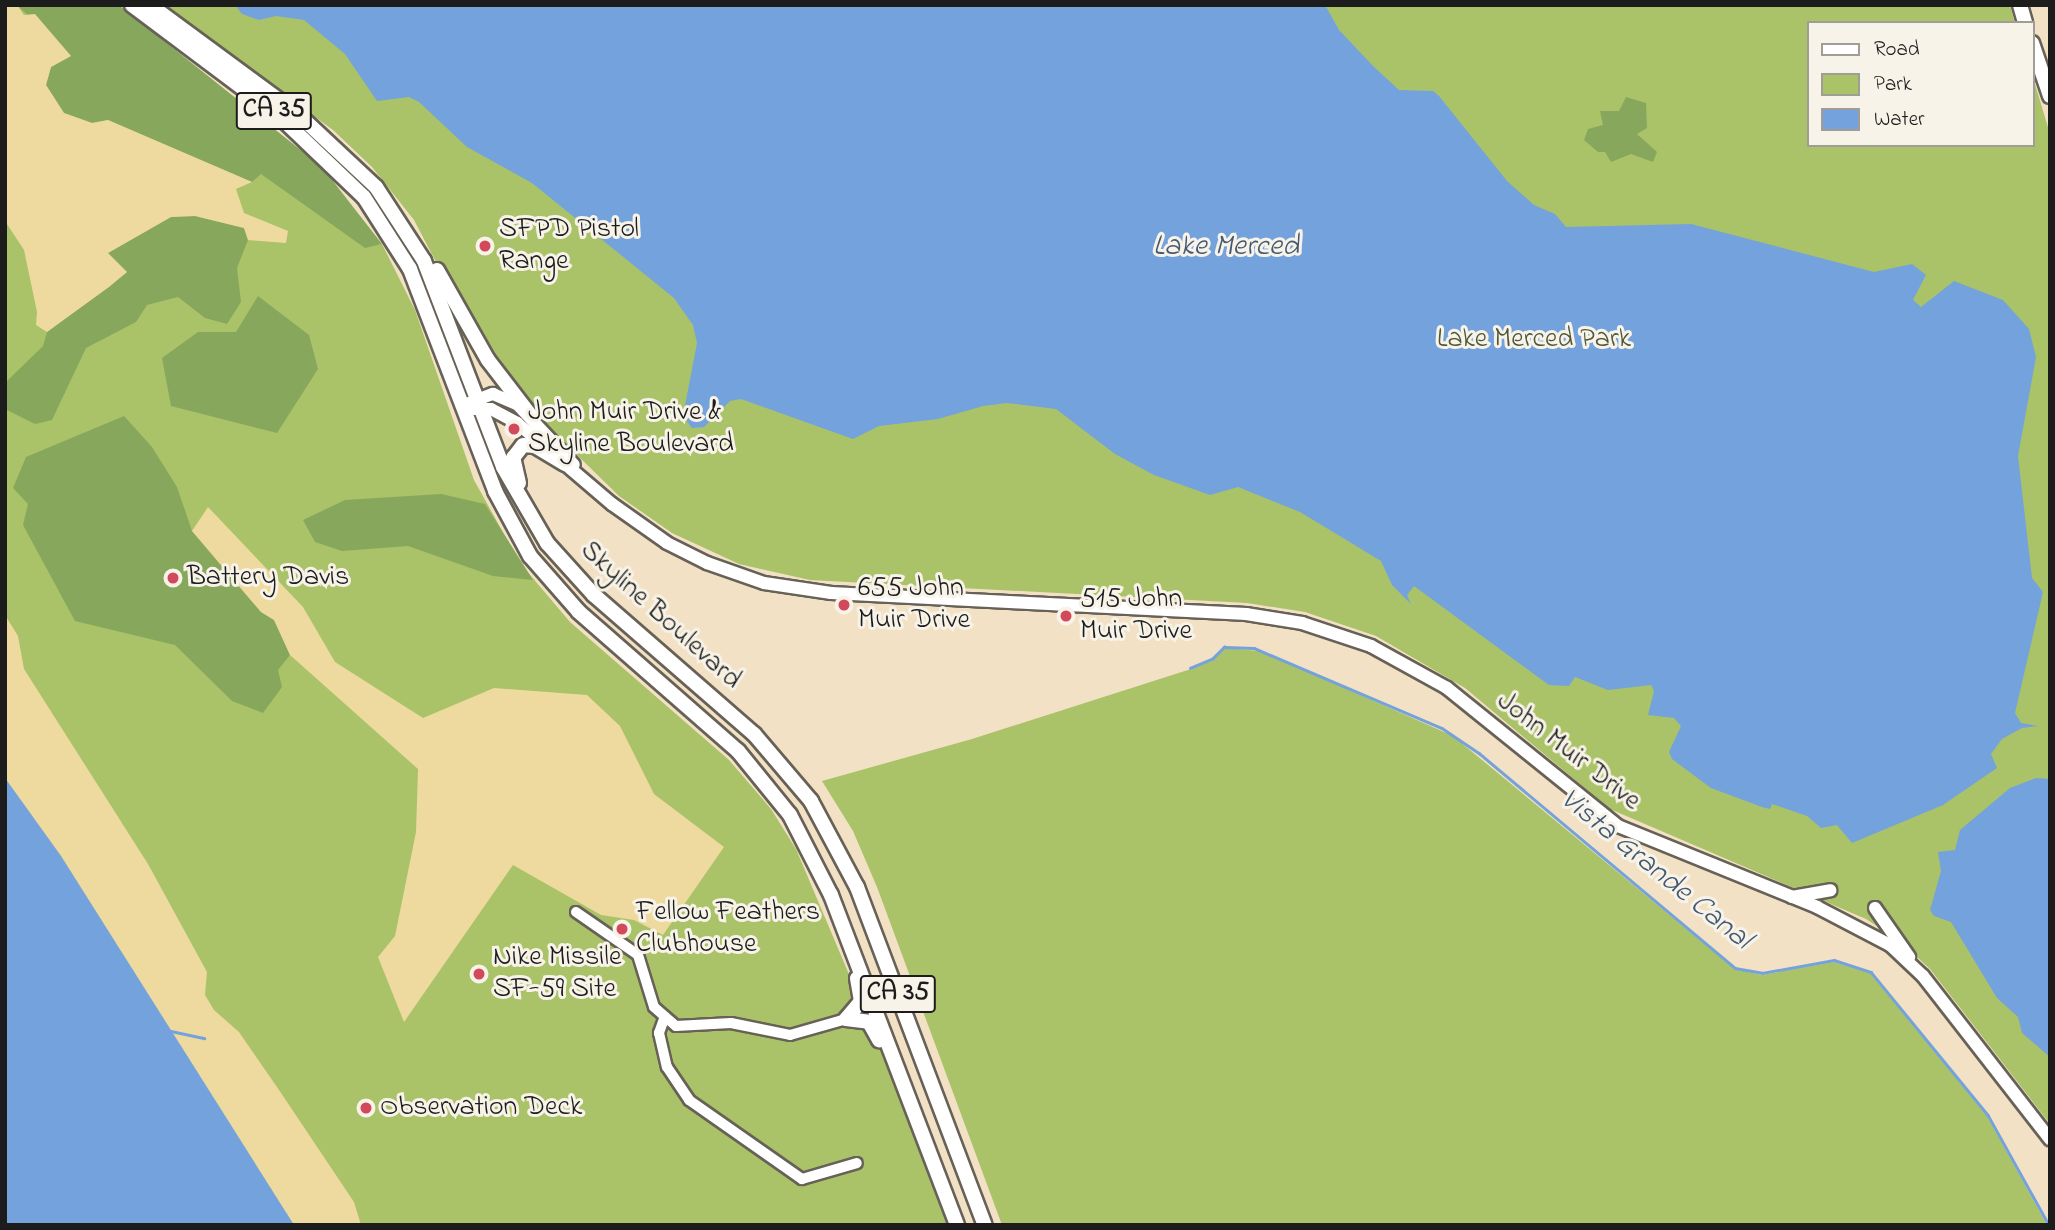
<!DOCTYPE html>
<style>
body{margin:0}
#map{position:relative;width:2055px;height:1230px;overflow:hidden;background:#f2e1c4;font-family:"Indie Flower",sans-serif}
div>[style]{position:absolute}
.green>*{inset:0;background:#aac268}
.forest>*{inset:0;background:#87a85c}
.sand>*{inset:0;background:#eeda9e}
.water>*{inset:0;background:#74a2dc}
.stream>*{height:2.5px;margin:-1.25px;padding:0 1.25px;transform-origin:1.25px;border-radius:1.25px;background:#74a2dc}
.roads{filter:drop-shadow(2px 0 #676157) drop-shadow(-2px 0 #676157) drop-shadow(0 2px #676157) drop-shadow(0 -2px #676157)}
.minor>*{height:10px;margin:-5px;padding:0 5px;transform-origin:5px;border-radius:5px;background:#fff}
.tertiary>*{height:12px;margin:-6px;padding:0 6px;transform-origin:6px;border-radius:6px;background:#fff}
.secondary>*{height:14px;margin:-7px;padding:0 7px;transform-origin:7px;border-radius:7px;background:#fff}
.primary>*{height:14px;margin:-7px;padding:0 7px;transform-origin:7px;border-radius:7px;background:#fff}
.dots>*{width:19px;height:19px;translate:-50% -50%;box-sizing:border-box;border:4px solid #f7f3e8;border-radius:50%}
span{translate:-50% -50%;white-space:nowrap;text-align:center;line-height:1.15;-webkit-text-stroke:6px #f7f3e8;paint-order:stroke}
.shield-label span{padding:2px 5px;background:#f7f3e8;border:2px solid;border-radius:5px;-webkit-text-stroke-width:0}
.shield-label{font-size:26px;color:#1c1c1c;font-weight:700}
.poi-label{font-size:28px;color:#1c1c1c}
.left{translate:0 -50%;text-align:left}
.park-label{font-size:28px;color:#4e5637}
.street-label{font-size:28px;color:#1c1c1c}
.water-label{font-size:30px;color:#445872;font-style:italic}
.frame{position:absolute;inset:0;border:7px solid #1c1c1c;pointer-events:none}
.legend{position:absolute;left:1807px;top:21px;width:228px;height:126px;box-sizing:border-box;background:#f7f3e8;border:2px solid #9f9d96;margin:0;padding:9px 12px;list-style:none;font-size:21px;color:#1c1c1c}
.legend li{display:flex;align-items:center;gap:14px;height:35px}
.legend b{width:35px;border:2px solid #9f9d96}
</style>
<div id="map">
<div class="green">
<div style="clip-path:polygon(5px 5px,105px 5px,377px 245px,382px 244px,415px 310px,474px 480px,520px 563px,570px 622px,729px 760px,771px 809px,796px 849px,892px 1076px,948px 1225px,294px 1225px,61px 856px,5px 778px)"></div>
<div style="clip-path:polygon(162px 5px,2010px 5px,2015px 23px,1808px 23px,1808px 145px,2032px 145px,2032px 74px,2050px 134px,2050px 1124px,1930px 969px,1901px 942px,1866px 919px,1610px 809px,1465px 688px,1376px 636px,1305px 612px,1247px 603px,810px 580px,739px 564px,672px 533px,619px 496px,525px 404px,467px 321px,414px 220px,372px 167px,333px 130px)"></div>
<div style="clip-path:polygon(1224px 648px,1261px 651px,1453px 736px,1735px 969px,1762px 975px,1834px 962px,1870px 973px,1987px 1116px,2047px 1225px,1002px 1225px,877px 887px,853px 831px,822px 781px,972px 739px,1191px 669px,1214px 659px)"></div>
</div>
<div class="forest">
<div style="clip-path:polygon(17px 5px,119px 5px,322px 167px,382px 244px,365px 248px,261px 174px,252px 182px,108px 120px,92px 123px,64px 113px,46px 85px,51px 67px,71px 56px)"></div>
<div style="clip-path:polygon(1626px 97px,1646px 103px,1647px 128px,1637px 134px,1657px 152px,1653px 162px,1631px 154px,1611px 162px,1605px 152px,1598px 152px,1584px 140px,1588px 129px,1603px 125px,1600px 111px,1619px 111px)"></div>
<div style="clip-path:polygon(195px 216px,244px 228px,248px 240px,237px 268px,241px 302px,227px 324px,205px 318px,178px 297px,147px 305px,136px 322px,86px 348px,52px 420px,35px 424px,7px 410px,5px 383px,43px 346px,47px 332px,126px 273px,108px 253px,171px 217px)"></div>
<div style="clip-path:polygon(258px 296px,309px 335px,318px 369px,277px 433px,171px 406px,162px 358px,198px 332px,236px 332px)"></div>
<div style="clip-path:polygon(124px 416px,152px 447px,177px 487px,192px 531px,261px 612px,274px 620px,290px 655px,278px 670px,282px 687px,263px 713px,232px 701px,175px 645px,75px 621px,23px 525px,28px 504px,13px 488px,26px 457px)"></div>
<div style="clip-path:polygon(441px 494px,485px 504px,533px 580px,493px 576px,408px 546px,342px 551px,315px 542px,303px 520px,345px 500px)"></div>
</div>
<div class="sand">
<div style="clip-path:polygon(5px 5px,17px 5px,24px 15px,35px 14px,71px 56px,51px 67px,46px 85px,64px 113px,92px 123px,108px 120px,252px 182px,236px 189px,244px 213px,288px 231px,286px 243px,248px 240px,244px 228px,195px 216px,171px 217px,108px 253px,127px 272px,109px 287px,47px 332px,36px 325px,37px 312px,24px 250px,5px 221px)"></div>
<div style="clip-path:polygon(208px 507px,303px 607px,335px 662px,423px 718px,494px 688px,587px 695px,620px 726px,654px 794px,724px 847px,663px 935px,634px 920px,601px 915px,513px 865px,404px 1022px,378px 957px,395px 936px,416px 832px,418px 769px,290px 655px,274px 620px,261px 612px,192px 531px)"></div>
<div style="clip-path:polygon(5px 615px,18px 636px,24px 669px,148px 864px,207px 972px,205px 995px,214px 1010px,239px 1032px,279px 1090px,354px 1202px,361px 1225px,294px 1225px,61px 856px,5px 778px)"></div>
</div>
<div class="water">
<div style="clip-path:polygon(235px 5px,1325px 5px,1339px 30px,1374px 67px,1399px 90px,1433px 91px,1439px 96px,1507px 181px,1534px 205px,1555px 214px,1566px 227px,1691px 224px,1874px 272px,1912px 264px,1926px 275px,1913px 300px,1921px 307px,1954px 281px,2003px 300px,2029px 329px,2036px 357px,2018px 456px,2032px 578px,2043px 592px,2015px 713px,2021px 723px,2038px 726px,2022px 728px,2002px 739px,1991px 754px,1997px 768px,1943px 805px,1852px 843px,1837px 825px,1821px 828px,1807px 816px,1772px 804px,1770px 809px,1762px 807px,1711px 788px,1672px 759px,1669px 752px,1681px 726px,1674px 718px,1648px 715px,1654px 691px,1651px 685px,1608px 690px,1575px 677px,1569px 686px,1549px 685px,1414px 586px,1407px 595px,1411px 604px,1392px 585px,1381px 561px,1300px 512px,1238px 487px,1210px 495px,1154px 475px,1115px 454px,1056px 409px,1007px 403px,983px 406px,938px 419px,879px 426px,853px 439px,741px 399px,730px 401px,704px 427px,692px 428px,683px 416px,697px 343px,693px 325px,674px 298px,532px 183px,467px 147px,419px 102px,409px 97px,377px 101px,345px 54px,304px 20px,276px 16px,259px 20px,242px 14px)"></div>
<div style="clip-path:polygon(5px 778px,61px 856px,294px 1225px,5px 1225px)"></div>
<div style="clip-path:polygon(2036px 778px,2050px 779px,2050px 1057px,2022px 1033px,2018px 1017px,1997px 998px,1951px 922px,1934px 916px,1930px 910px,1941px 871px,1938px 852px,1955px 850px,1960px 830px,2010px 788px)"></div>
</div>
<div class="stream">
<div style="left:1190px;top:668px;width:25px;rotate:-23deg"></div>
<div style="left:1213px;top:658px;width:16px;rotate:-45deg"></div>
<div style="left:1224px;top:647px;width:30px;rotate:2deg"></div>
<div style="left:1254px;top:648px;width:204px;rotate:23.1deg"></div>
<div style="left:1442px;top:728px;width:45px;rotate:34deg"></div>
<div style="left:1479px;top:753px;width:334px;rotate:40deg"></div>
<div style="left:1735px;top:968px;width:27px;rotate:10deg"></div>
<div style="left:1762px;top:973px;width:73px;rotate:-10.2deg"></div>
<div style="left:1834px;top:960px;width:39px;rotate:18deg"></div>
<div style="left:1871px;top:972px;width:185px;rotate:50.7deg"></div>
<div style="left:1988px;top:1115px;width:126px;rotate:61deg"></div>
<div style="left:171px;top:1031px;width:34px;rotate:12deg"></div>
</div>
<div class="roads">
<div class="minor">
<div style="left:576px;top:912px;width:75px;rotate:34.7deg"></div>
<div style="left:638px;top:955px;width:54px;rotate:72.9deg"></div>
<div style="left:654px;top:1007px;width:29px;rotate:41deg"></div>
<div style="left:676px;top:1026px;width:55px;rotate:-3.1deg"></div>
<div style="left:731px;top:1023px;width:60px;rotate:11.5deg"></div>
<div style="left:790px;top:1035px;width:58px;rotate:-15.9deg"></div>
<div style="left:664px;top:1019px;width:15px;rotate:110deg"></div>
<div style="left:659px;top:1033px;width:35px;rotate:77deg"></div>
<div style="left:667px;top:1067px;width:40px;rotate:56deg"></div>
<div style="left:689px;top:1100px;width:138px;rotate:35deg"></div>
<div style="left:802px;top:1179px;width:57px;rotate:-16.2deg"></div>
</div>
<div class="tertiary">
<div style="left:469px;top:403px;width:26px;rotate:-21deg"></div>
<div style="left:493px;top:394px;width:26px;rotate:23deg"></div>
<div style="left:517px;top:404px;width:83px;rotate:46.9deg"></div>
<div style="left:474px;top:409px;width:17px"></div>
<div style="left:491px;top:409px;width:30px;rotate:28deg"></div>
<div style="left:517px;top:423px;width:125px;rotate:40.5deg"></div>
<div style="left:612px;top:504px;width:67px;rotate:35.3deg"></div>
<div style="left:667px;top:543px;width:45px;rotate:26.6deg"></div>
<div style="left:707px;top:563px;width:60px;rotate:19.3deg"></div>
<div style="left:764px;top:583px;width:68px;rotate:8.5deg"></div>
<div style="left:831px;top:593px;width:416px;rotate:2.9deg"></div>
<div style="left:1246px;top:614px;width:57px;rotate:9.1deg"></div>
<div style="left:1302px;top:623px;width:73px;rotate:18.4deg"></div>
<div style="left:1371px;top:646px;width:87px;rotate:28.9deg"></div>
<div style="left:1447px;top:688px;width:220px;rotate:38.9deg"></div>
<div style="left:1618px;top:826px;width:215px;rotate:22.1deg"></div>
<div style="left:1817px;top:907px;width:82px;rotate:27.5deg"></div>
<div style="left:1890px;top:945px;width:45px;rotate:43.2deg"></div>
<div style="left:1923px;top:976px;width:207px;rotate:52.1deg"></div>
<div style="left:1792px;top:897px;width:39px;rotate:-10deg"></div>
<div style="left:1875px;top:908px;width:60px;rotate:55.2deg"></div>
</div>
<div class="secondary">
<div style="left:2020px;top:5px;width:19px;rotate:74deg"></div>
<div style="left:2032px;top:43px;width:56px;rotate:71.2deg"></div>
</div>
<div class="primary">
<div style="left:132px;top:5px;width:181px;rotate:36.9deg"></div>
<div style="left:277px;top:114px;width:120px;rotate:43.7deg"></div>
<div style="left:364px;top:197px;width:85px;rotate:57.4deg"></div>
<div style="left:410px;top:269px;width:238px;rotate:69deg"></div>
<div style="left:495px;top:491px;width:74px;rotate:61.7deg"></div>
<div style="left:530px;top:556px;width:74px;rotate:48.8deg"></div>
<div style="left:579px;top:612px;width:211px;rotate:41.2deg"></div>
<div style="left:738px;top:751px;width:82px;rotate:50.9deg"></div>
<div style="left:790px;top:815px;width:90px;rotate:62.9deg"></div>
<div style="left:831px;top:895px;width:353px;rotate:69.1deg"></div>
<div style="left:150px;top:5px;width:185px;rotate:36.4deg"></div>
<div style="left:299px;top:115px;width:105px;rotate:43.1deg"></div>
<div style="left:376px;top:187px;width:88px;rotate:57deg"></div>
<div style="left:424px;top:261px;width:221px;rotate:69deg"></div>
<div style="left:503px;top:467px;width:88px;rotate:59.9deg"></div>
<div style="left:547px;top:543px;width:70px;rotate:47.9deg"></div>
<div style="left:594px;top:595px;width:212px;rotate:41deg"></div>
<div style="left:754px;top:734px;width:88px;rotate:49.6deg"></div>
<div style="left:811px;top:801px;width:98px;rotate:61.9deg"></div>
<div style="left:857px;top:887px;width:361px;rotate:69.3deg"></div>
<div style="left:437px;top:270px;width:103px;rotate:60.5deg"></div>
<div style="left:488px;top:360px;width:71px;rotate:52.5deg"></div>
<div style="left:519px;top:483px;width:26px;rotate:-103deg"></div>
<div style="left:513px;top:458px;width:16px;rotate:-52deg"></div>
<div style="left:523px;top:445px;width:12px;rotate:5deg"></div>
<div style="left:535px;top:446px;width:35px;rotate:31deg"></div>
<div style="left:846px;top:1019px;width:23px;rotate:7deg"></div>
<div style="left:869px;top:1022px;width:21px;rotate:61deg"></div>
<div style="left:846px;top:1019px;width:23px;rotate:-50deg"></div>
<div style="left:861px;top:1001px;width:23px;rotate:-100deg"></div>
</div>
</div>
<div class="dots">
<div style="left:485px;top:246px;background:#d1495b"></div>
<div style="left:514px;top:429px;background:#d1495b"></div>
<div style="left:173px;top:578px;background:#d1495b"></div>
<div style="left:844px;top:605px;background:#d1495b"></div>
<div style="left:1066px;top:616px;background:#d1495b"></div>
<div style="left:622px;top:929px;background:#d1495b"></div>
<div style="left:479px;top:974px;background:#d1495b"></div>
<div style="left:366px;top:1108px;background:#d1495b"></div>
</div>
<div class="shield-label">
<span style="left:274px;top:111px">CA 35</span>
<span style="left:898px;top:994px">CA 35</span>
</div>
<div class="poi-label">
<span class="left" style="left:499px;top:246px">SFPD Pistol<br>Range</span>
<span class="left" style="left:528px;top:429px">John Muir Drive &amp;<br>Skyline Boulevard</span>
<span class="left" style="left:187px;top:578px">Battery Davis</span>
<span class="left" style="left:858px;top:605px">655 John<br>Muir Drive</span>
<span class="left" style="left:1080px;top:616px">515 John<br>Muir Drive</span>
<span class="left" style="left:636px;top:929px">Fellow Feathers<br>Clubhouse</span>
<span class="left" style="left:493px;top:974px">Nike Missile<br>SF-59 Site</span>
<span class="left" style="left:380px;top:1108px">Observation Deck</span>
</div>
<div class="park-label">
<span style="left:1534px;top:340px">Lake Merced Park</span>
</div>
<div class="street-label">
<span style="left:660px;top:616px;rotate:42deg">Skyline Boulevard</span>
<span style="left:1568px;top:752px;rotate:38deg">John Muir Drive</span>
</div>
<div class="water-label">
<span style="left:1226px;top:247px">Lake Merced</span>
<span style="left:1655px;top:870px;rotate:39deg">Vista Grande Canal</span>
</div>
<div class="frame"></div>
<ul class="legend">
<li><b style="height:9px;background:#fff"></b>Road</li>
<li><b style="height:19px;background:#aac268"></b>Park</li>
<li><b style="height:19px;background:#74a2dc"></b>Water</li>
</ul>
</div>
